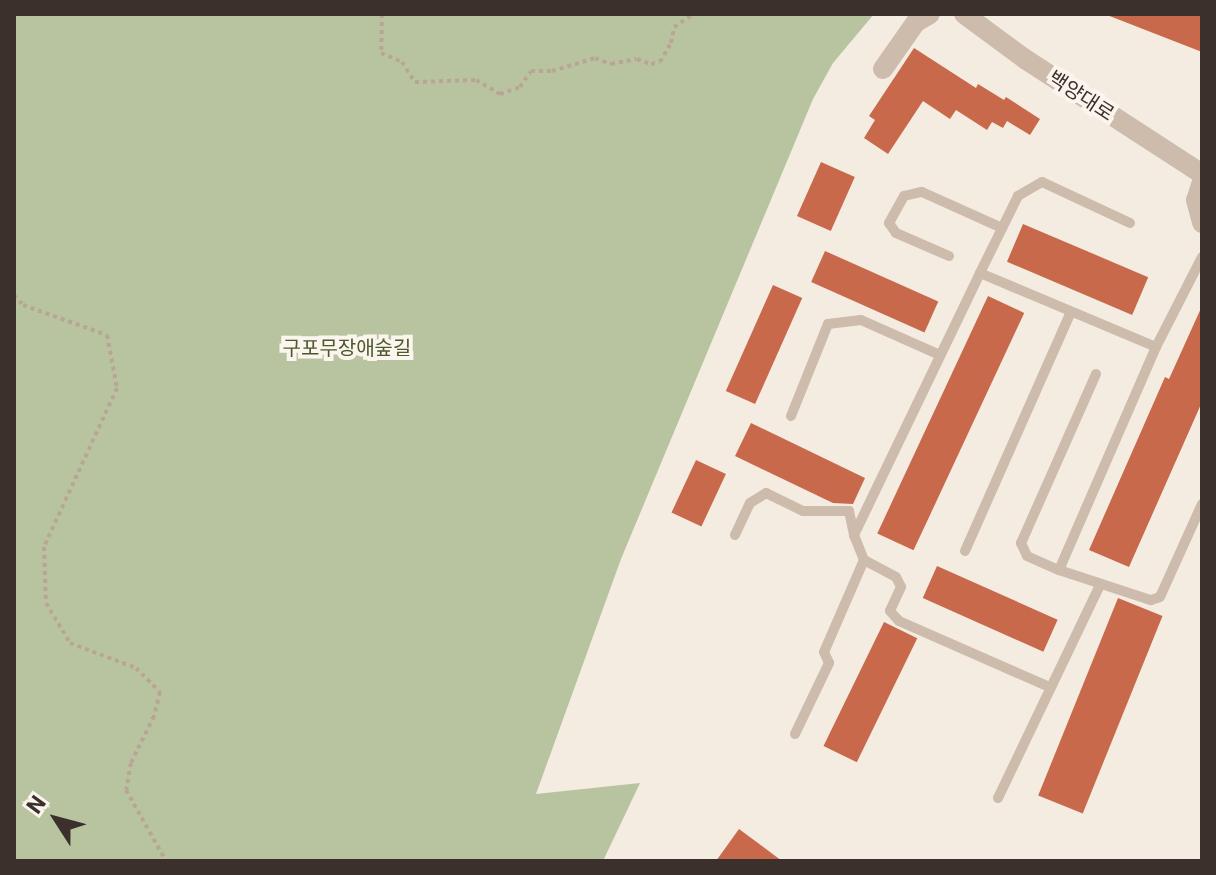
<!DOCTYPE html>
<meta charset="utf-8">
<style>
body{margin:0}
#map{position:relative;width:1216px;height:875px;overflow:hidden;background:#f4ebe1;font-family:Roboto,"Noto Sans KR",sans-serif}
div>[style]{position:absolute}
.green>*{inset:0;background:#b8c4a0}
.building>*{inset:0;background:#c8694b;transform-origin:0 0}
.path>*{height:4px;margin-top:-2px;transform-origin:0;background:repeating-linear-gradient(90deg,#b9a596 0 4px,transparent 0 8px)}
.service>*{height:10px;margin:-5px;padding:0 5px;transform-origin:5px;border-radius:5px;background:#cdbbac}
.minor>*{height:20px;margin:-10px;padding:0 10px;transform-origin:10px;border-radius:10px;background:#cdbbac}
span{translate:-50% -50%;white-space:nowrap;text-align:center;line-height:1.15;-webkit-text-stroke:8px #fbf5ee;paint-order:stroke}
.street-label{font-size:20px;color:#3b302b}
.park-label{font-size:20px;color:#4a5a2e}
.frame{position:absolute;inset:0;border:16px solid #3b302b;pointer-events:none}
.north{position:absolute;left:16px;top:779px;width:80px;height:80px;-webkit-text-stroke:6px #fbf5ee;paint-order:stroke;rotate:306deg;font-size:22px;font-weight:700;line-height:32px;text-align:center;color:#3b302b}
.north::after{content:'';display:block;margin:auto;width:28px;height:36px;background:#3b302b;clip-path:polygon(50% 0,100% 100%,50% 72%,0 100%)}
</style>
<div id="map">
<div class="green">
<div style="clip-path:polygon(14px 14px,874px 14px,833px 63px,813px 99px,621px 559px,536px 794px,640px 783px,603px 861px,14px 861px)"></div>
</div>
<div class="building">
<div style="clip-path:polygon(1107px 14px,1202px 14px,1202px 52px,1107px 15px)"></div>
<div style="clip-path:polygon(914px 48px,976px 88px,978px 84px,1004px 100px,1006px 97px,1040px 119px,1030px 135px,1007px 121px,1003px 128px,992px 122px,987px 130px,956px 110px,950px 119px,923px 101px,888px 154px,864px 138px,875px 120px,869px 116px)"></div>
<div style="left:821px;top:162px;width:37px;height:59px;rotate:24deg"></div>
<div style="left:1023px;top:224px;width:136px;height:41px;rotate:23deg"></div>
<div style="left:825px;top:251px;width:124px;height:34px;rotate:24deg"></div>
<div style="left:773px;top:285px;width:32px;height:116px;rotate:24deg"></div>
<div style="left:988px;top:296px;width:40px;height:262px;rotate:25deg"></div>
<div style="clip-path:polygon(1202px 306px,1202px 402px,1129px 567px,1089px 550px,1165px 377px,1169px 379px)"></div>
<div style="clip-path:polygon(751px 423px,865px 478px,853px 504px,833px 503px,735px 456px)"></div>
<div style="left:696px;top:460px;width:33px;height:58px;rotate:25deg"></div>
<div style="left:937px;top:566px;width:132px;height:35px;rotate:24deg"></div>
<div style="left:1118px;top:598px;width:48px;height:213px;rotate:22deg"></div>
<div style="left:884px;top:622px;width:37px;height:138px;rotate:26deg"></div>
<div style="clip-path:polygon(739px 829px,782px 861px,716px 861px)"></div>
</div>
<div class="path">
<div style="left:382px;top:14px;width:39px;rotate:91deg"></div>
<div style="left:381px;top:53px;width:23px;rotate:23deg"></div>
<div style="left:402px;top:62px;width:24px;rotate:57deg"></div>
<div style="left:415px;top:82px;width:61px;rotate:-1.9deg"></div>
<div style="left:476px;top:80px;width:28px;rotate:30deg"></div>
<div style="left:500px;top:94px;width:21px;rotate:-19deg"></div>
<div style="left:520px;top:87px;width:19px;rotate:-55deg"></div>
<div style="left:531px;top:71px;width:21px"></div>
<div style="left:552px;top:71px;width:45px;rotate:-16.8deg"></div>
<div style="left:595px;top:58px;width:17px;rotate:21deg"></div>
<div style="left:611px;top:64px;width:26px;rotate:-11deg"></div>
<div style="left:637px;top:59px;width:15px;rotate:20deg"></div>
<div style="left:651px;top:64px;width:9px;rotate:-13deg"></div>
<div style="left:660px;top:62px;width:22px;rotate:-60deg"></div>
<div style="left:671px;top:43px;width:16px;rotate:-79deg"></div>
<div style="left:674px;top:27px;width:23px;rotate:-34deg"></div>
<div style="left:14px;top:295px;width:13px;rotate:48deg"></div>
<div style="left:23px;top:305px;width:89px;rotate:19.7deg"></div>
<div style="left:107px;top:335px;width:54px;rotate:79.3deg"></div>
<div style="left:117px;top:388px;width:175px;rotate:114.7deg"></div>
<div style="left:44px;top:547px;width:56px;rotate:88deg"></div>
<div style="left:46px;top:603px;width:47px;rotate:59deg"></div>
<div style="left:70px;top:643px;width:71px;rotate:20.7deg"></div>
<div style="left:136px;top:668px;width:34px;rotate:45deg"></div>
<div style="left:160px;top:692px;width:25px;rotate:104deg"></div>
<div style="left:154px;top:716px;width:52px;rotate:116.1deg"></div>
<div style="left:131px;top:763px;width:27px;rotate:100deg"></div>
<div style="left:126px;top:790px;width:81px;rotate:60.6deg"></div>
</div>
<div class="service">
<div style="left:1130px;top:223px;width:97px;rotate:-155deg"></div>
<div style="left:1042px;top:182px;width:28px;rotate:150deg"></div>
<div style="left:1018px;top:196px;width:86px;rotate:116.3deg"></div>
<div style="left:980px;top:273px;width:191px;rotate:22.8deg"></div>
<div style="left:949px;top:256px;width:58px;rotate:-156.5deg"></div>
<div style="left:896px;top:233px;width:12px;rotate:-125deg"></div>
<div style="left:889px;top:223px;width:31px;rotate:-61deg"></div>
<div style="left:904px;top:196px;width:18px;rotate:-13deg"></div>
<div style="left:922px;top:192px;width:88px;rotate:24.2deg"></div>
<div style="left:1096px;top:374px;width:185px;rotate:113.9deg"></div>
<div style="left:1021px;top:543px;width:14px;rotate:65deg"></div>
<div style="left:1027px;top:556px;width:35px;rotate:24deg"></div>
<div style="left:1059px;top:570px;width:243px;rotate:-66.5deg"></div>
<div style="left:1156px;top:347px;width:101px;rotate:-62.9deg"></div>
<div style="left:791px;top:416px;width:99px;rotate:-68.1deg"></div>
<div style="left:828px;top:324px;width:33px;rotate:-7deg"></div>
<div style="left:861px;top:320px;width:86px;rotate:23.9deg"></div>
<div style="left:735px;top:535px;width:35px;rotate:-65deg"></div>
<div style="left:750px;top:503px;width:19px;rotate:-32deg"></div>
<div style="left:766px;top:493px;width:41px;rotate:25.9deg"></div>
<div style="left:803px;top:511px;width:46px"></div>
<div style="left:849px;top:511px;width:25px;rotate:78deg"></div>
<div style="left:965px;top:551px;width:261px;rotate:-66.1deg"></div>
<div style="left:864px;top:560px;width:36px;rotate:28deg"></div>
<div style="left:896px;top:577px;width:11px;rotate:63deg"></div>
<div style="left:901px;top:587px;width:26px;rotate:115deg"></div>
<div style="left:890px;top:611px;width:13px;rotate:48deg"></div>
<div style="left:899px;top:621px;width:164px;rotate:23.7deg"></div>
<div style="left:1059px;top:570px;width:97px;rotate:18.1deg"></div>
<div style="left:1151px;top:600px;width:9px;rotate:-18deg"></div>
<div style="left:1160px;top:597px;width:102px;rotate:-65.7deg"></div>
<div style="left:795px;top:734px;width:79px;rotate:-64.4deg"></div>
<div style="left:829px;top:663px;width:12px;rotate:-114deg"></div>
<div style="left:824px;top:652px;width:100px;rotate:-66.5deg"></div>
<div style="left:864px;top:560px;width:27px;rotate:-112deg"></div>
<div style="left:854px;top:535px;width:291px;rotate:-64.3deg"></div>
<div style="left:998px;top:798px;width:236px;rotate:-64.4deg"></div>
</div>
<div class="minor">
<div style="left:964px;top:14px;width:76px;rotate:36.4deg"></div>
<div style="left:1025px;top:59px;width:211px;rotate:33deg"></div>
<div style="left:883px;top:69px;width:57px;rotate:-54.9deg"></div>
<div style="left:916px;top:22px;width:16px;rotate:-30deg"></div>
<div style="left:1202px;top:182px;width:19px;rotate:108deg"></div>
<div style="left:1196px;top:200px;width:24px;rotate:75deg"></div>
</div>
<div class="street-label">
<span style="left:1081px;top:96px;rotate:33deg">백양대로</span>
</div>
<div class="park-label">
<span style="left:347px;top:348px">구포무장애숲길</span>
</div>
<div class="frame"></div>
<div class="north">N</div>
</div>
